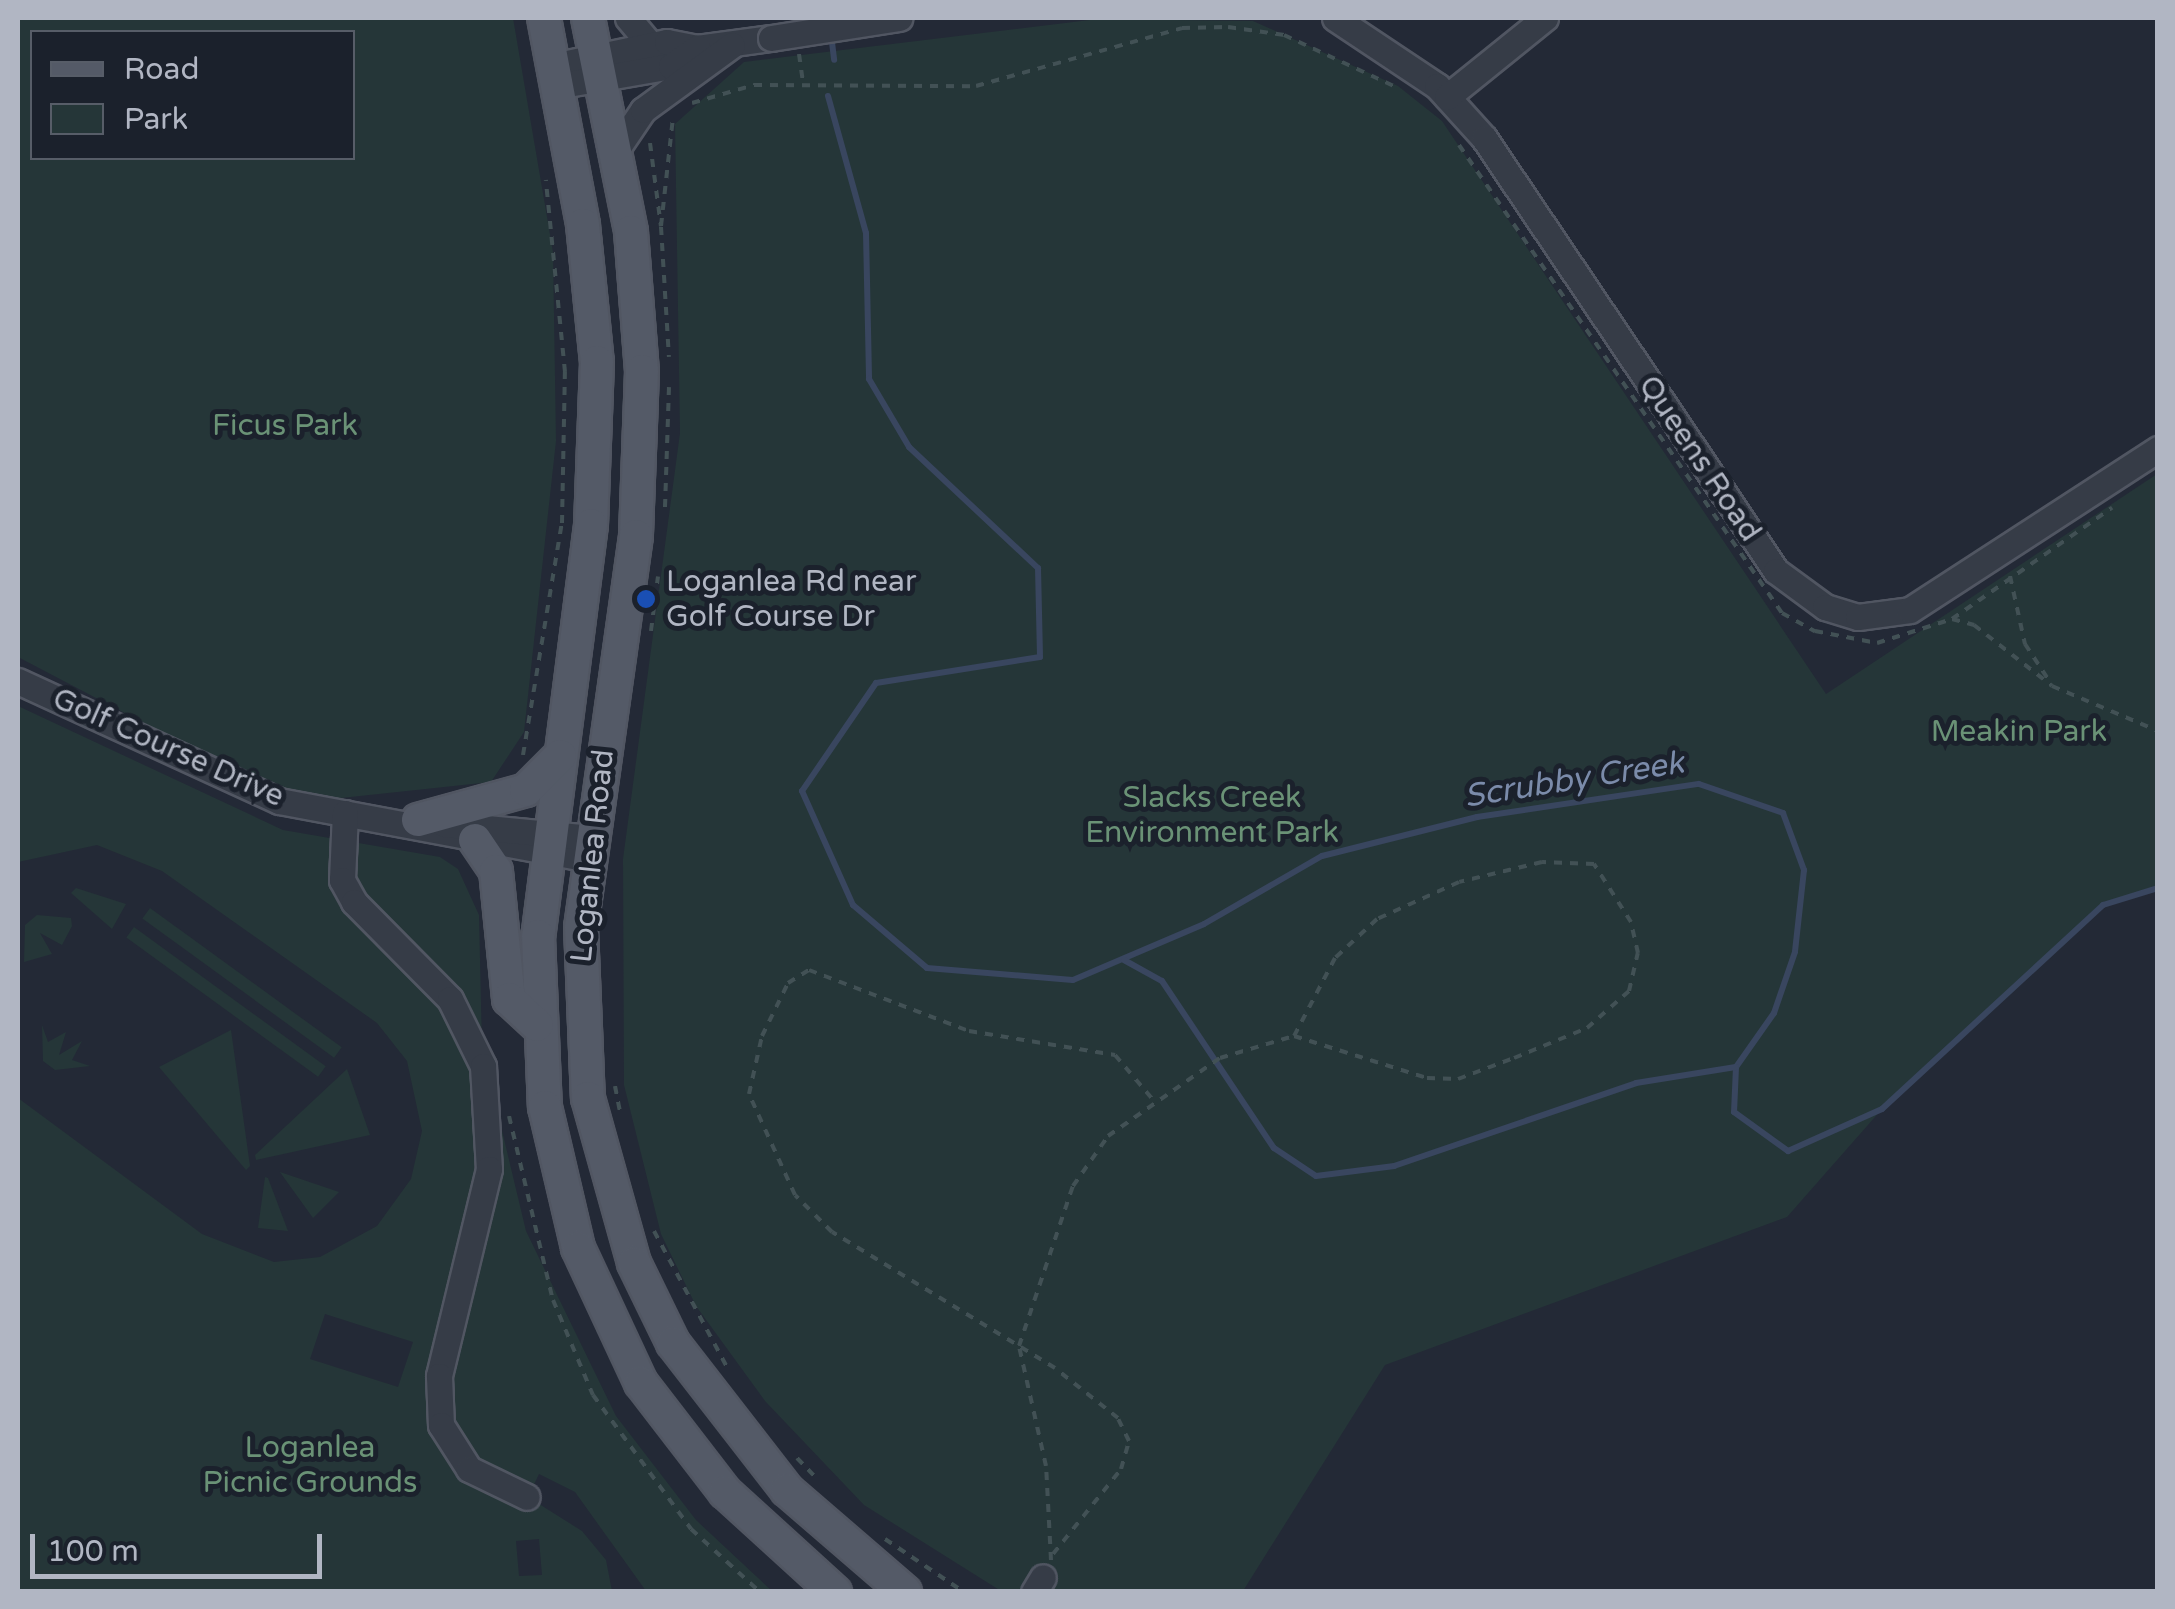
<!DOCTYPE html>
<style>
body{margin:0}
#map{position:relative;width:2175px;height:1609px;overflow:hidden;background:#232936;font-family:"Varela Round",sans-serif}
div>[style]{position:absolute}
.green>*{inset:0;background:#253638;transform-origin:0 0}
.stream>*{height:6px;margin:-3px;padding:0 3px;transform-origin:3px;border-radius:3px;background:#39465f}
.path>*{height:4px;margin-top:-2px;transform-origin:0;background:repeating-linear-gradient(90deg,#425155 0 8px,transparent 0 16px)}
.roads{filter:drop-shadow(2px 0 #515662) drop-shadow(-2px 0 #515662) drop-shadow(0 2px #515662) drop-shadow(0 -2px #515662)}
.minor>*{height:25px;margin:-12.5px;padding:0 12.5px;transform-origin:12.5px;border-radius:12.5px;background:#363c47}
.major>*{height:32px;margin:-16px;padding:0 16px;transform-origin:16px;border-radius:16px;background:#545a67}
.bridges{filter:drop-shadow(2px 0 #515662) drop-shadow(-2px 0 #515662) drop-shadow(0 2px #515662) drop-shadow(0 -2px #515662)}
.minor-bridge>*{height:25px;margin:-12.5px;padding:0 12.5px;transform-origin:12.5px;border-radius:12.5px;background:#363c47}
.dots>*{width:28px;height:28px;translate:-50% -50%;box-sizing:border-box;border:5px solid #1b212c;border-radius:50%}
span{translate:-50% -50%;white-space:nowrap;text-align:center;line-height:1.15;-webkit-text-stroke:10px #1b212c;paint-order:stroke}
.park-label{font-size:30px;color:#6a9276}
.street-label{font-size:30px;color:#b1b6c3}
.poi-label{font-size:30px;color:#b1b6c3}
.left{translate:0 -50%;text-align:left}
.water-label{font-size:32px;color:#7b8baa;font-style:italic}
.frame{position:absolute;inset:0;border:20px solid #b1b6c3;pointer-events:none}
.legend{position:absolute;left:30px;top:30px;width:325px;height:130px;box-sizing:border-box;background:#1b212c;border:2px solid #575d68;margin:0;padding:12px 18px;list-style:none;font-size:30px;color:#b1b6c3}
.legend li{display:flex;align-items:center;gap:20px;height:50px}
.legend b{width:50px;border:2px solid #575d68}
.scale{position:absolute;left:30px;top:1534px;width:292px;height:45px;box-sizing:border-box;border:5px solid #b1b6c3;border-top:0;padding-left:12px;font-size:30px;line-height:35px;white-space:nowrap;color:#b1b6c3;-webkit-text-stroke:8px #1b212c;paint-order:stroke}
</style>
<div id="map">
<div class="green">
<div style="clip-path:polygon(evenodd,18px 18px,513px 18px,553px 252px,556px 441px,524px 732px,491px 782px,313px 801px,237px 772px,18px 657px,18px 18px,32px 32px,352px 32px,352px 158px,32px 158px,32px 32px)"></div>
<div style="clip-path:polygon(1098px 19px,1253px 21px,1398px 86px,1442px 121px,1826px 694px,2157px 474px,2157px 888px,2103px 905px,1882px 1109px,1787px 1217px,1385px 1365px,1243px 1591px,1001px 1591px,864px 1505px,765px 1401px,696px 1306px,661px 1234px,624px 1085px,623px 859px,680px 433px,675px 124px,744px 62px)"></div>
<div style="clip-path:polygon(evenodd,18px 706px,283px 830px,440px 857px,458px 869px,479px 915px,482px 1047px,526px 1231px,616px 1416px,696px 1520px,772px 1591px,646px 1591px,575px 1492px,539px 1474px,528px 1497px,582px 1531px,606px 1560px,612px 1591px,18px 1591px,18px 1098px,202px 1234px,274px 1262px,320px 1257px,377px 1226px,411px 1179px,422px 1131px,407px 1061px,377px 1023px,162px 871px,97px 845px,18px 862px,18px 706px,325px 1314px,413px 1342px,398px 1387px,310px 1359px,325px 1314px,18px 706px,539px 1539px,542px 1575px,519px 1576px,516px 1541px,539px 1539px)"></div>
<div style="clip-path:polygon(76px 888px,126px 904px,112px 929px,71px 893px)"></div>
<div style="left:150px;top:908px;width:237px;height:13px;rotate:36deg"></div>
<div style="clip-path:polygon(37px 915px,71px 918px,72px 926px,62px 945px,40px 933px,52px 954px,24px 962px,25px 925px)"></div>
<div style="left:134px;top:927px;width:237px;height:13px;rotate:36deg"></div>
<div style="clip-path:polygon(42px 1025px,48px 1042px,66px 1032px,59px 1055px,82px 1041px,72px 1060px,90px 1066px,55px 1070px,43px 1061px)"></div>
<div style="clip-path:polygon(231px 1030px,250px 1166px,246px 1170px,159px 1067px)"></div>
<div style="clip-path:polygon(347px 1069px,370px 1135px,256px 1160px,255px 1155px)"></div>
<div style="clip-path:polygon(277px 1168px,280px 1172px,339px 1192px,313px 1218px)"></div>
<div style="clip-path:polygon(265px 1177px,268px 1178px,288px 1231px,258px 1228px)"></div>
</div>
<div class="stream">
<div style="left:831px;top:34px;width:26px;rotate:83deg"></div>
<div style="left:828px;top:96px;width:142px;rotate:74.5deg"></div>
<div style="left:866px;top:233px;width:146px;rotate:88.8deg"></div>
<div style="left:869px;top:379px;width:79px;rotate:59.5deg"></div>
<div style="left:909px;top:447px;width:177px;rotate:43.2deg"></div>
<div style="left:1038px;top:568px;width:89px;rotate:88.7deg"></div>
<div style="left:1040px;top:657px;width:166px;rotate:171deg"></div>
<div style="left:876px;top:683px;width:131px;rotate:124.4deg"></div>
<div style="left:802px;top:791px;width:125px;rotate:65.9deg"></div>
<div style="left:853px;top:905px;width:97px;rotate:40.4deg"></div>
<div style="left:927px;top:968px;width:146px;rotate:4.7deg"></div>
<div style="left:1073px;top:980px;width:142px;rotate:-23.1deg"></div>
<div style="left:1204px;top:924px;width:136px;rotate:-30deg"></div>
<div style="left:1322px;top:856px;width:160px;rotate:-14.1deg"></div>
<div style="left:1477px;top:817px;width:224px;rotate:-8.5deg"></div>
<div style="left:1699px;top:784px;width:89px;rotate:19deg"></div>
<div style="left:1783px;top:813px;width:61px;rotate:69.8deg"></div>
<div style="left:1804px;top:870px;width:82px;rotate:96.3deg"></div>
<div style="left:1795px;top:952px;width:65px;rotate:109deg"></div>
<div style="left:1774px;top:1013px;width:66px;rotate:125.1deg"></div>
<div style="left:1736px;top:1067px;width:45px;rotate:92.5deg"></div>
<div style="left:1734px;top:1112px;width:67px;rotate:35.8deg"></div>
<div style="left:1788px;top:1151px;width:103px;rotate:-24.1deg"></div>
<div style="left:1882px;top:1109px;width:301px;rotate:-42.7deg"></div>
<div style="left:2103px;top:905px;width:58px;rotate:-17.2deg"></div>
<div style="left:1124px;top:960px;width:43px;rotate:28.9deg"></div>
<div style="left:1162px;top:981px;width:201px;rotate:56.2deg"></div>
<div style="left:1274px;top:1148px;width:50px;rotate:33.7deg"></div>
<div style="left:1316px;top:1176px;width:79px;rotate:-7.3deg"></div>
<div style="left:1394px;top:1166px;width:256px;rotate:-18.9deg"></div>
<div style="left:1636px;top:1083px;width:101px;rotate:-9.1deg"></div>
</div>
<div class="path">
<div style="left:799px;top:54px;width:30px;rotate:82deg"></div>
<div style="left:692px;top:103px;width:65px;rotate:-16.2deg"></div>
<div style="left:754px;top:85px;width:222px;rotate:0.3deg"></div>
<div style="left:976px;top:86px;width:214px;rotate:-15.7deg"></div>
<div style="left:1182px;top:28px;width:46px;rotate:-1.2deg"></div>
<div style="left:1228px;top:27px;width:57px;rotate:8.1deg"></div>
<div style="left:1284px;top:35px;width:121px;rotate:24.9deg"></div>
<div style="left:650px;top:143px;width:84px;rotate:82.5deg"></div>
<div style="left:661px;top:226px;width:110px;rotate:-83.7deg"></div>
<div style="left:1459px;top:145px;width:569px;rotate:55.39deg"></div>
<div style="left:1782px;top:613px;width:38px;rotate:29deg"></div>
<div style="left:1815px;top:631px;width:63px;rotate:11deg"></div>
<div style="left:1877px;top:643px;width:79px;rotate:-17.7deg"></div>
<div style="left:1952px;top:619px;width:23px;rotate:15deg"></div>
<div style="left:1974px;top:625px;width:99px;rotate:38deg"></div>
<div style="left:2052px;top:686px;width:115px;rotate:23deg"></div>
<div style="left:661px;top:227px;width:130px;rotate:86.5deg"></div>
<div style="left:665px;top:507px;width:120px;rotate:-88.1deg"></div>
<div style="left:2010px;top:576px;width:70px;rotate:77.6deg"></div>
<div style="left:2025px;top:644px;width:45px;rotate:56.7deg"></div>
<div style="left:1952px;top:619px;width:195px;rotate:-34.8deg"></div>
<div style="left:651px;top:631px;width:55px;rotate:-82.7deg"></div>
<div style="left:523px;top:755px;width:235px;rotate:-80.5deg"></div>
<div style="left:562px;top:523px;width:151px;rotate:-88.9deg"></div>
<div style="left:565px;top:372px;width:193px;rotate:-95.7deg"></div>
<div style="left:615px;top:1086px;width:25px;rotate:79deg"></div>
<div style="left:509px;top:1116px;width:189px;rotate:76.6deg"></div>
<div style="left:553px;top:1300px;width:103px;rotate:67.2deg"></div>
<div style="left:593px;top:1395px;width:166px;rotate:53.8deg"></div>
<div style="left:691px;top:1529px;width:93px;rotate:42.4deg"></div>
<div style="left:654px;top:1231px;width:154px;rotate:61.8deg"></div>
<div style="left:797px;top:1458px;width:30px;rotate:46deg"></div>
<div style="left:885px;top:1539px;width:95px;rotate:33.9deg"></div>
<div style="left:1053px;top:1554px;width:109px;rotate:-51.3deg"></div>
<div style="left:1121px;top:1469px;width:29px;rotate:-74deg"></div>
<div style="left:1129px;top:1441px;width:25px;rotate:-116deg"></div>
<div style="left:1118px;top:1418px;width:80px;rotate:-141.6deg"></div>
<div style="left:1055px;top:1368px;width:261px;rotate:-148.6deg"></div>
<div style="left:832px;top:1232px;width:52px;rotate:-135deg"></div>
<div style="left:795px;top:1195px;width:111px;rotate:-114.5deg"></div>
<div style="left:749px;top:1094px;width:59px;rotate:-77.4deg"></div>
<div style="left:762px;top:1036px;width:59px;rotate:-63.9deg"></div>
<div style="left:788px;top:983px;width:25px;rotate:-32deg"></div>
<div style="left:809px;top:970px;width:171px;rotate:20.9deg"></div>
<div style="left:969px;top:1031px;width:148px;rotate:9.3deg"></div>
<div style="left:1115px;top:1055px;width:62px;rotate:49.6deg"></div>
<div style="left:1051px;top:1560px;width:94px;rotate:-93deg"></div>
<div style="left:1046px;top:1466px;width:123px;rotate:-102.7deg"></div>
<div style="left:1019px;top:1346px;width:169px;rotate:-71.4deg"></div>
<div style="left:1073px;top:1186px;width:61px;rotate:-55deg"></div>
<div style="left:1108px;top:1136px;width:136px;rotate:-34.9deg"></div>
<div style="left:1220px;top:1058px;width:77px;rotate:-16.6deg"></div>
<div style="left:1294px;top:1036px;width:139px;rotate:17.5deg"></div>
<div style="left:1427px;top:1078px;width:31px;rotate:2deg"></div>
<div style="left:1458px;top:1079px;width:60px;rotate:-20.6deg"></div>
<div style="left:1514px;top:1058px;width:79px;rotate:-22.3deg"></div>
<div style="left:1587px;top:1028px;width:56px;rotate:-41.4deg"></div>
<div style="left:1629px;top:991px;width:39px;rotate:-77deg"></div>
<div style="left:1638px;top:953px;width:32px;rotate:-103deg"></div>
<div style="left:1631px;top:922px;width:69px;rotate:-122.5deg"></div>
<div style="left:1594px;top:864px;width:52px;rotate:-177.8deg"></div>
<div style="left:1542px;top:862px;width:85px;rotate:166.5deg"></div>
<div style="left:1459px;top:882px;width:90px;rotate:155.7deg"></div>
<div style="left:1377px;top:919px;width:57px;rotate:137.1deg"></div>
<div style="left:1335px;top:958px;width:88px;rotate:117.7deg"></div>
</div>
<div class="roads">
<div class="minor">
<div style="left:628px;top:18px;width:35px;rotate:50deg"></div>
<div style="left:1335px;top:18px;width:123px;rotate:33.7deg"></div>
<div style="left:1437px;top:86px;width:70px;rotate:47.9deg"></div>
<div style="left:1484px;top:138px;width:522px;rotate:56.01deg"></div>
<div style="left:1776px;top:571px;width:61px;rotate:36.3deg"></div>
<div style="left:1825px;top:607px;width:34px;rotate:17deg"></div>
<div style="left:1858px;top:617px;width:52px;rotate:-7.7deg"></div>
<div style="left:1910px;top:610px;width:296px;rotate:-33deg"></div>
<div style="left:553px;top:66px;width:116px;rotate:-11.9deg"></div>
<div style="left:667px;top:42px;width:31px;rotate:11deg"></div>
<div style="left:697px;top:48px;width:75px;rotate:-7.7deg"></div>
<div style="left:556px;top:86px;width:117px;rotate:-9.9deg"></div>
<div style="left:671px;top:66px;width:32px;rotate:-35deg"></div>
<div style="left:1447px;top:97px;width:126px;rotate:-38.9deg"></div>
<div style="left:616px;top:150px;width:48px;rotate:-56deg"></div>
<div style="left:643px;top:110px;width:110px;rotate:-36.1deg"></div>
<div style="left:18px;top:681px;width:287px;rotate:24.7deg"></div>
<div style="left:279px;top:801px;width:314px;rotate:10.6deg"></div>
<div style="left:345px;top:813px;width:67px;rotate:92.6deg"></div>
<div style="left:342px;top:880px;width:25px;rotate:61deg"></div>
<div style="left:354px;top:902px;width:136px;rotate:45.3deg"></div>
<div style="left:450px;top:999px;width:75px;rotate:63.8deg"></div>
<div style="left:483px;top:1066px;width:103px;rotate:86.7deg"></div>
<div style="left:489px;top:1169px;width:213px;rotate:103.6deg"></div>
<div style="left:439px;top:1376px;width:49px;rotate:87.7deg"></div>
<div style="left:441px;top:1425px;width:52px;rotate:57.5deg"></div>
<div style="left:469px;top:1469px;width:64px;rotate:25.8deg"></div>
<div style="left:444px;top:824px;width:148px;rotate:5.4deg"></div>
<div style="left:1034px;top:1592px;width:17px;rotate:-59deg"></div>
</div>
<div class="major">
<div style="left:544px;top:18px;width:211px;rotate:79.3deg"></div>
<div style="left:583px;top:225px;width:138px;rotate:84.2deg"></div>
<div style="left:597px;top:362px;width:163px;rotate:92.1deg"></div>
<div style="left:591px;top:525px;width:414px;rotate:97.3deg"></div>
<div style="left:538px;top:936px;width:171px;rotate:87.7deg"></div>
<div style="left:545px;top:1107px;width:145px;rotate:76.8deg"></div>
<div style="left:578px;top:1248px;width:149px;rotate:65deg"></div>
<div style="left:641px;top:1383px;width:138px;rotate:52.4deg"></div>
<div style="left:725px;top:1492px;width:149px;rotate:42.3deg"></div>
<div style="left:588px;top:18px;width:218px;rotate:78.6deg"></div>
<div style="left:631px;top:232px;width:139px;rotate:85.5deg"></div>
<div style="left:642px;top:371px;width:165px;rotate:92.1deg"></div>
<div style="left:636px;top:536px;width:395px;rotate:98deg"></div>
<div style="left:581px;top:927px;width:171px;rotate:87.7deg"></div>
<div style="left:588px;top:1098px;width:171px;rotate:74.4deg"></div>
<div style="left:634px;top:1263px;width:89px;rotate:64deg"></div>
<div style="left:673px;top:1343px;width:186px;rotate:52.2deg"></div>
<div style="left:787px;top:1490px;width:156px;rotate:40.8deg"></div>
<div style="left:418px;top:820px;width:112px;rotate:-15.5deg"></div>
<div style="left:526px;top:790px;width:48px;rotate:-45deg"></div>
<div style="left:475px;top:840px;width:37px;rotate:56deg"></div>
<div style="left:496px;top:871px;width:129px;rotate:84.2deg"></div>
<div style="left:509px;top:999px;width:38px;rotate:43deg"></div>
</div>
</div>
<div class="bridges">
<div class="minor-bridge">
<div style="left:771px;top:38px;width:130px;rotate:-8.9deg"></div>
</div>
</div>
<div class="dots">
<div style="left:646px;top:599px;background:#1a4fb4"></div>
</div>
<div class="park-label">
<span style="left:285px;top:426px">Ficus Park</span>
<span style="left:2019px;top:732px">Meakin Park</span>
<span style="left:1212px;top:815px">Slacks Creek<br>Environment Park</span>
<span style="left:310px;top:1465px">Loganlea<br>Picnic Grounds</span>
</div>
<div class="street-label">
<span style="left:1699px;top:459px;rotate:56deg">Queens Road</span>
<span style="left:168px;top:748px;rotate:24deg">Golf Course Drive</span>
<span style="left:593px;top:856px;rotate:-84deg">Loganlea Road</span>
</div>
<div class="poi-label">
<span class="left" style="left:666px;top:599px">Loganlea Rd near<br>Golf Course Dr</span>
</div>
<div class="water-label">
<span style="left:1574px;top:780px;rotate:-9deg">Scrubby Creek</span>
</div>
<div class="frame"></div>
<ul class="legend">
<li><b style="height:12px;background:#545a67"></b>Road</li>
<li><b style="height:28px;background:#253638"></b>Park</li>
</ul>
<div class="scale">100 m</div>
</div>
